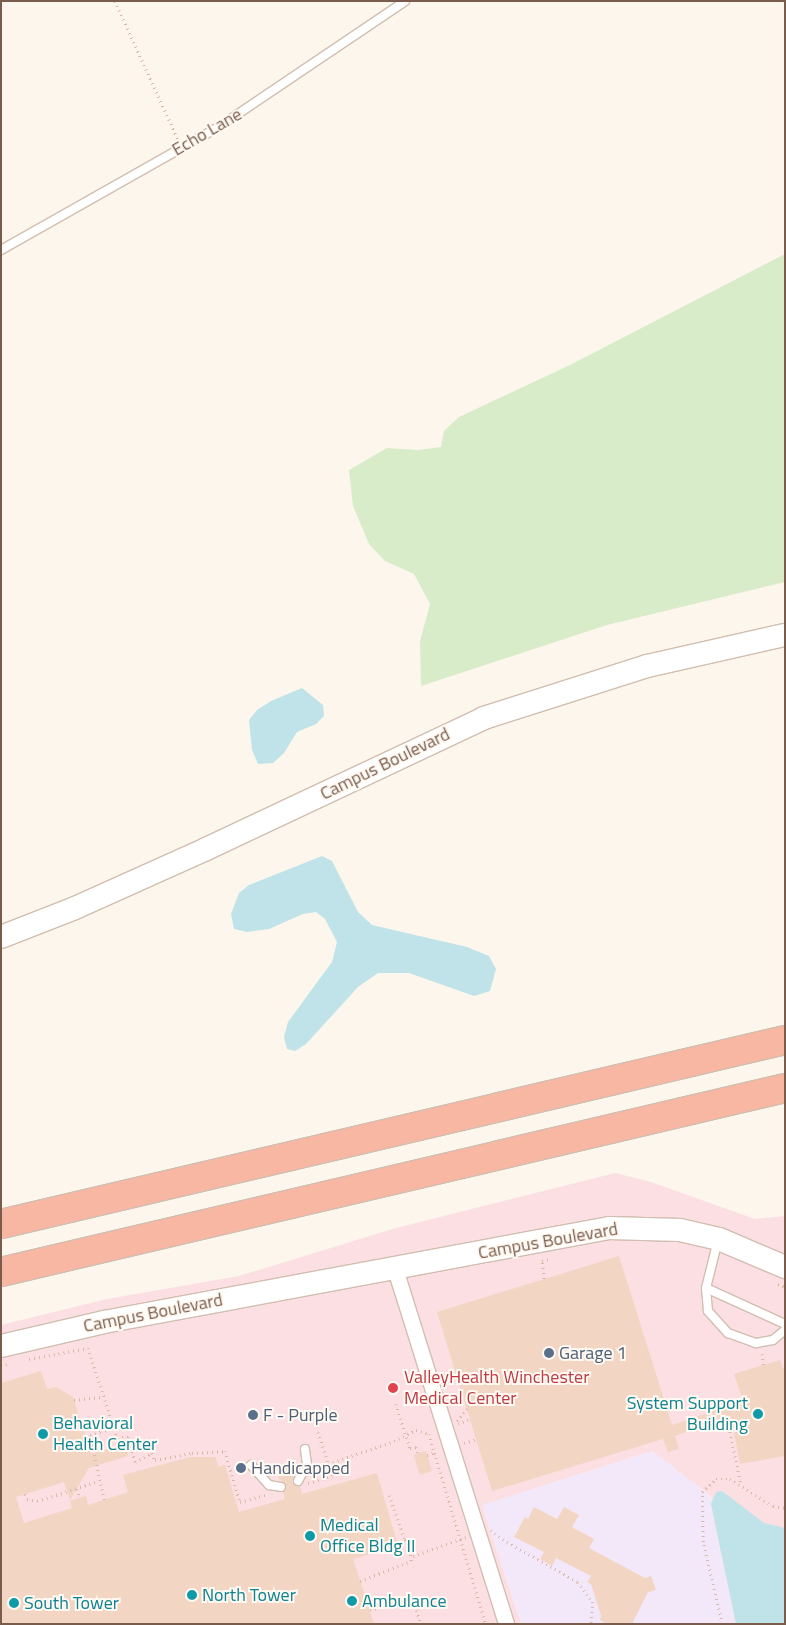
<!DOCTYPE html>
<style>
body{margin:0}
#map{position:relative;width:786px;height:1625px;overflow:hidden;background:#fdf6ec;font-family:"Titillium Web",sans-serif}
div>[style]{position:absolute}
.education>*{inset:0;background:#f3e8fa}
.medical>*{inset:0;background:#fbdfe3}
.green>*{inset:0;background:#d8ecc9}
.water>*{inset:0;background:#bfe3e8}
.building>*{inset:0;background:#f3d5c3;transform-origin:0 0}
.path>*{height:2.5px;margin-top:-1.25px;transform-origin:0;background:repeating-linear-gradient(90deg,#d9b8a5 0 1px,transparent 0 5px)}
.roads{filter:drop-shadow(1px 0 #d1beb0) drop-shadow(-1px 0 #d1beb0) drop-shadow(0 1px #d1beb0) drop-shadow(0 -1px #d1beb0)}
.lane>*{height:8px;margin:-4px;padding:0 4px;transform-origin:4px;border-radius:4px;background:#fff}
.street>*{height:15px;margin:-7.5px;padding:0 7.5px;transform-origin:7.5px;border-radius:7.5px;background:#fff}
.secondary>*{height:22px;margin:-11px;padding:0 11px;transform-origin:11px;border-radius:11px;background:#fff}
.highway>*{height:28px;margin:-14px;padding:0 14px;transform-origin:14px;border-radius:14px;background:#f7b7a3}
.dots>*{width:14px;height:14px;translate:-50% -50%;box-sizing:border-box;border:2px solid #fffaf3;border-radius:50%}
span{translate:-50% -50%;white-space:nowrap;text-align:center;line-height:1.15;-webkit-text-stroke:4px #fffaf3;paint-order:stroke}
.street-label{font-size:18px;color:#7a5c4d}
.service-label{font-size:18px;color:#4e5e75}
.left{translate:0 -50%;text-align:left}
.health-label{font-size:18px;color:#be3a42}
.culture-label{font-size:18px;color:#0d838f}
.right{translate:-100% -50%;text-align:right}
.frame{position:absolute;inset:0;border:2px solid #7a5c4d;pointer-events:none}
</style>
<div id="map">
<div class="education">
<div style="clip-path:polygon(652px 1451px,712px 1497px,713px 1516px,736px 1624px,521px 1624px,482px 1505px)"></div>
</div>
<div class="medical">
<div style="clip-path:polygon(615px 1173px,651px 1182px,755px 1219px,785px 1216px,785px 1624px,736px 1624px,713px 1516px,712px 1497px,652px 1451px,482px 1505px,521px 1624px,1px 1624px,1px 1325px,107px 1299px,239px 1276px,396px 1228px)"></div>
</div>
<div class="green">
<div style="clip-path:polygon(785px 254px,785px 582px,607px 625px,421px 686px,420px 641px,430px 604px,414px 574px,385px 561px,369px 544px,353px 506px,349px 470px,387px 448px,418px 450px,441px 447px,444px 431px,459px 417px,570px 365px)"></div>
</div>
<div class="water">
<div style="clip-path:polygon(302px 688px,323px 705px,324px 716px,316px 724px,297px 732px,284px 753px,273px 763px,258px 764px,252px 750px,249px 720px,257px 710px,271px 701px)"></div>
<div style="clip-path:polygon(322px 856px,332px 861px,358px 912px,372px 925px,467px 947px,489px 956px,496px 969px,490px 991px,474px 996px,409px 973px,378px 973px,358px 987px,306px 1044px,295px 1051px,287px 1049px,284px 1037px,288px 1022px,332px 962px,337px 942px,325px 919px,316px 912px,303px 914px,269px 929px,247px 932px,234px 929px,231px 914px,239px 893px,249px 885px)"></div>
<div style="clip-path:polygon(722px 1491px,764px 1523px,785px 1528px,785px 1624px,736px 1624px,711px 1504px,716px 1492px)"></div>
</div>
<div class="building">
<div style="clip-path:polygon(619px 1256px,672px 1425px,743px 1401px,734px 1374px,780px 1360px,785px 1373px,785px 1456px,740px 1464px,731px 1416px,675px 1436px,679px 1449px,668px 1452px,663px 1439px,492px 1491px,437px 1312px)"></div>
<div style="clip-path:polygon(41px 1371px,47px 1389px,56px 1387px,73px 1397px,91px 1454px,124px 1444px,128px 1456px,89px 1468px,70px 1500px,64px 1482px,16px 1497px,24px 1523px,72px 1508px,70px 1501px,86px 1496px,88px 1505px,128px 1492px,123px 1475px,190px 1457px,215px 1457px,219px 1467px,225px 1465px,239px 1512px,285px 1499px,283px 1492px,286px 1486px,278px 1477px,283px 1466px,295px 1472px,292px 1482px,300px 1486px,302px 1494px,377px 1473px,398px 1546px,353px 1559px,374px 1624px,1px 1624px,1px 1383px)"></div>
<div style="left:426px;top:1451px;width:21px;height:13px;rotate:73deg"></div>
<div style="clip-path:polygon(534px 1507px,557px 1519px,564px 1507px,579px 1515px,572px 1527px,594px 1539px,589px 1548px,645px 1578px,651px 1576px,656px 1590px,648px 1592px,632px 1624px,607px 1624px,600px 1620px,601px 1616px,591px 1584px,587px 1582px,591px 1576px,556px 1558px,552px 1566px,540px 1559px,544px 1552px,514px 1537px,525px 1517px,528px 1519px)"></div>
</div>
<div class="path">
<div style="left:115px;top:1px;width:152px;rotate:65.5deg"></div>
<div style="left:544px;top:1279px;width:18px;rotate:-96deg"></div>
<div style="left:542px;top:1261px;width:7px;rotate:-16deg"></div>
<div style="left:778px;top:1284px;width:8px;rotate:23deg"></div>
<div style="left:762px;top:1354px;width:11px;rotate:80deg"></div>
<div style="left:29px;top:1359px;width:60px;rotate:-10.6deg"></div>
<div style="left:88px;top:1348px;width:103px;rotate:71.9deg"></div>
<div style="left:1px;top:1366px;width:9px;rotate:-18deg"></div>
<div style="left:74px;top:1400px;width:30px;rotate:-6deg"></div>
<div style="left:396px;top:1404px;width:46px;rotate:72.3deg"></div>
<div style="left:410px;top:1448px;width:6px;rotate:-9deg"></div>
<div style="left:416px;top:1447px;width:6px;rotate:72deg"></div>
<div style="left:727px;top:1417px;width:68px;rotate:78.2deg"></div>
<div style="left:457px;top:1421px;width:16px;rotate:-50deg"></div>
<div style="left:458px;top:1424px;width:13px;rotate:-23deg"></div>
<div style="left:429px;top:1434px;width:198px;rotate:73.3deg"></div>
<div style="left:117px;top:1437px;width:11px"></div>
<div style="left:128px;top:1437px;width:26px;rotate:74deg"></div>
<div style="left:135px;top:1462px;width:19px;rotate:-28deg"></div>
<div style="left:152px;top:1453px;width:8px;rotate:67deg"></div>
<div style="left:155px;top:1460px;width:38px;rotate:-11deg"></div>
<div style="left:192px;top:1453px;width:33px;rotate:-3deg"></div>
<div style="left:225px;top:1451px;width:53px;rotate:73.6deg"></div>
<div style="left:240px;top:1502px;width:26px;rotate:-16deg"></div>
<div style="left:464px;top:1443px;width:13px;rotate:-18deg"></div>
<div style="left:126px;top:1452px;width:6px;rotate:-9deg"></div>
<div style="left:427px;top:1455px;width:9px;rotate:-21deg"></div>
<div style="left:328px;top:1464px;width:70px;rotate:-19.2deg"></div>
<div style="left:394px;top:1441px;width:25px;rotate:-27deg"></div>
<div style="left:416px;top:1430px;width:14px;rotate:17deg"></div>
<div style="left:308px;top:1483px;width:25px;rotate:-16deg"></div>
<div style="left:332px;top:1476px;width:48px;rotate:-108.1deg"></div>
<div style="left:77px;top:1489px;width:9px;rotate:69deg"></div>
<div style="left:25px;top:1494px;width:5px;rotate:68deg"></div>
<div style="left:27px;top:1499px;width:10px;rotate:11deg"></div>
<div style="left:37px;top:1501px;width:65px;rotate:-17.9deg"></div>
<div style="left:104px;top:1500px;width:66px;rotate:-102.2deg"></div>
<div style="left:90px;top:1435px;width:25px;rotate:-18deg"></div>
<div style="left:491px;top:1530px;width:20px;rotate:37deg"></div>
<div style="left:507px;top:1542px;width:81px;rotate:29.4deg"></div>
<div style="left:578px;top:1582px;width:25px;rotate:53deg"></div>
<div style="left:593px;top:1602px;width:22px;rotate:95deg"></div>
<div style="left:413px;top:1556px;width:56px;rotate:-19.7deg"></div>
<div style="left:360px;top:1581px;width:55px;rotate:-21.4deg"></div>
<div style="left:411px;top:1561px;width:17px;rotate:-97deg"></div>
<div style="left:409px;top:1544px;width:7px;rotate:-135deg"></div>
<div style="left:404px;top:1539px;width:46px;rotate:-108.8deg"></div>
<div style="left:370px;top:1610px;width:44px;rotate:-18.4deg"></div>
<div style="left:412px;top:1596px;width:29px;rotate:72deg"></div>
<div style="left:722px;top:1624px;width:84px;rotate:-103deg"></div>
<div style="left:703px;top:1542px;width:50px;rotate:-91.1deg"></div>
<div style="left:702px;top:1492px;width:19px;rotate:-43deg"></div>
<div style="left:716px;top:1479px;width:14px"></div>
<div style="left:730px;top:1479px;width:51px;rotate:32.1deg"></div>
<div style="left:773px;top:1506px;width:12px;rotate:9deg"></div>
</div>
<div class="roads">
<div class="lane">
<div style="left:1px;top:250px;width:252px;rotate:-29.5deg"></div>
<div style="left:220px;top:126px;width:223px;rotate:-34deg"></div>
<div style="left:718px;top:1240px;width:49px;rotate:104deg"></div>
<div style="left:706px;top:1288px;width:87px;rotate:24.5deg"></div>
<div style="left:706px;top:1288px;width:23px;rotate:85deg"></div>
<div style="left:708px;top:1311px;width:30px;rotate:48deg"></div>
<div style="left:728px;top:1333px;width:30px;rotate:20deg"></div>
<div style="left:756px;top:1343px;width:17px;rotate:-10deg"></div>
<div style="left:773px;top:1340px;width:16px;rotate:-40deg"></div>
<div style="left:251px;top:1465px;width:27px;rotate:48deg"></div>
<div style="left:269px;top:1485px;width:12px;rotate:9deg"></div>
<div style="left:298px;top:1481px;width:19px;rotate:-62deg"></div>
<div style="left:307px;top:1464px;width:15px;rotate:-98deg"></div>
</div>
<div class="street">
<div style="left:395px;top:1269px;width:372px;rotate:72.6deg"></div>
</div>
<div class="secondary">
<div style="left:1px;top:937px;width:79px;rotate:-21.4deg"></div>
<div style="left:75px;top:908px;width:144px;rotate:-24.2deg"></div>
<div style="left:206px;top:849px;width:307px;rotate:-25.2deg"></div>
<div style="left:484px;top:718px;width:171px;rotate:-17.7deg"></div>
<div style="left:647px;top:666px;width:141px;rotate:-12.7deg"></div>
<div style="left:1px;top:1346px;width:106px;rotate:-13.1deg"></div>
<div style="left:104px;top:1322px;width:514px;rotate:-10.54deg"></div>
<div style="left:609px;top:1228px;width:71px;rotate:1.6deg"></div>
<div style="left:680px;top:1230px;width:40px;rotate:13deg"></div>
<div style="left:719px;top:1239px;width:72px;rotate:23deg"></div>
</div>
<div class="highway">
<div style="left:1px;top:1224px;width:805px;rotate:-13.21deg"></div>
<div style="left:1px;top:1272px;width:805px;rotate:-13.21deg"></div>
</div>
</div>
<div class="dots">
<div style="left:549px;top:1353px;background:#5c6f8a"></div>
<div style="left:393px;top:1388px;background:#e0444e"></div>
<div style="left:758px;top:1414px;background:#0f9aa8"></div>
<div style="left:253px;top:1415px;background:#5c6f8a"></div>
<div style="left:43px;top:1434px;background:#0f9aa8"></div>
<div style="left:241px;top:1468px;background:#5c6f8a"></div>
<div style="left:310px;top:1536px;background:#0f9aa8"></div>
<div style="left:192px;top:1595px;background:#0f9aa8"></div>
<div style="left:352px;top:1601px;background:#0f9aa8"></div>
<div style="left:14px;top:1603px;background:#0f9aa8"></div>
</div>
<div class="street-label">
<span style="left:207px;top:132px;rotate:-30deg">Echo Lane</span>
<span style="left:385px;top:764px;rotate:-26deg">Campus Boulevard</span>
<span style="left:548px;top:1241px;rotate:-10deg">Campus Boulevard</span>
<span style="left:153px;top:1313px;rotate:-11deg">Campus Boulevard</span>
</div>
<div class="service-label">
<span class="left" style="left:559px;top:1353px">Garage 1</span>
<span class="left" style="left:263px;top:1415px">F - Purple</span>
<span class="left" style="left:251px;top:1468px">Handicapped</span>
</div>
<div class="health-label">
<span class="left" style="left:404px;top:1388px">ValleyHealth Winchester<br>Medical Center</span>
</div>
<div class="culture-label">
<span class="right" style="left:748px;top:1414px">System Support<br>Building</span>
<span class="left" style="left:53px;top:1434px">Behavioral<br>Health Center</span>
<span class="left" style="left:320px;top:1536px">Medical<br>Office Bldg II</span>
<span class="left" style="left:202px;top:1595px">North Tower</span>
<span class="left" style="left:362px;top:1601px">Ambulance</span>
<span class="left" style="left:24px;top:1603px">South Tower</span>
</div>
<div class="frame"></div>
</div>
